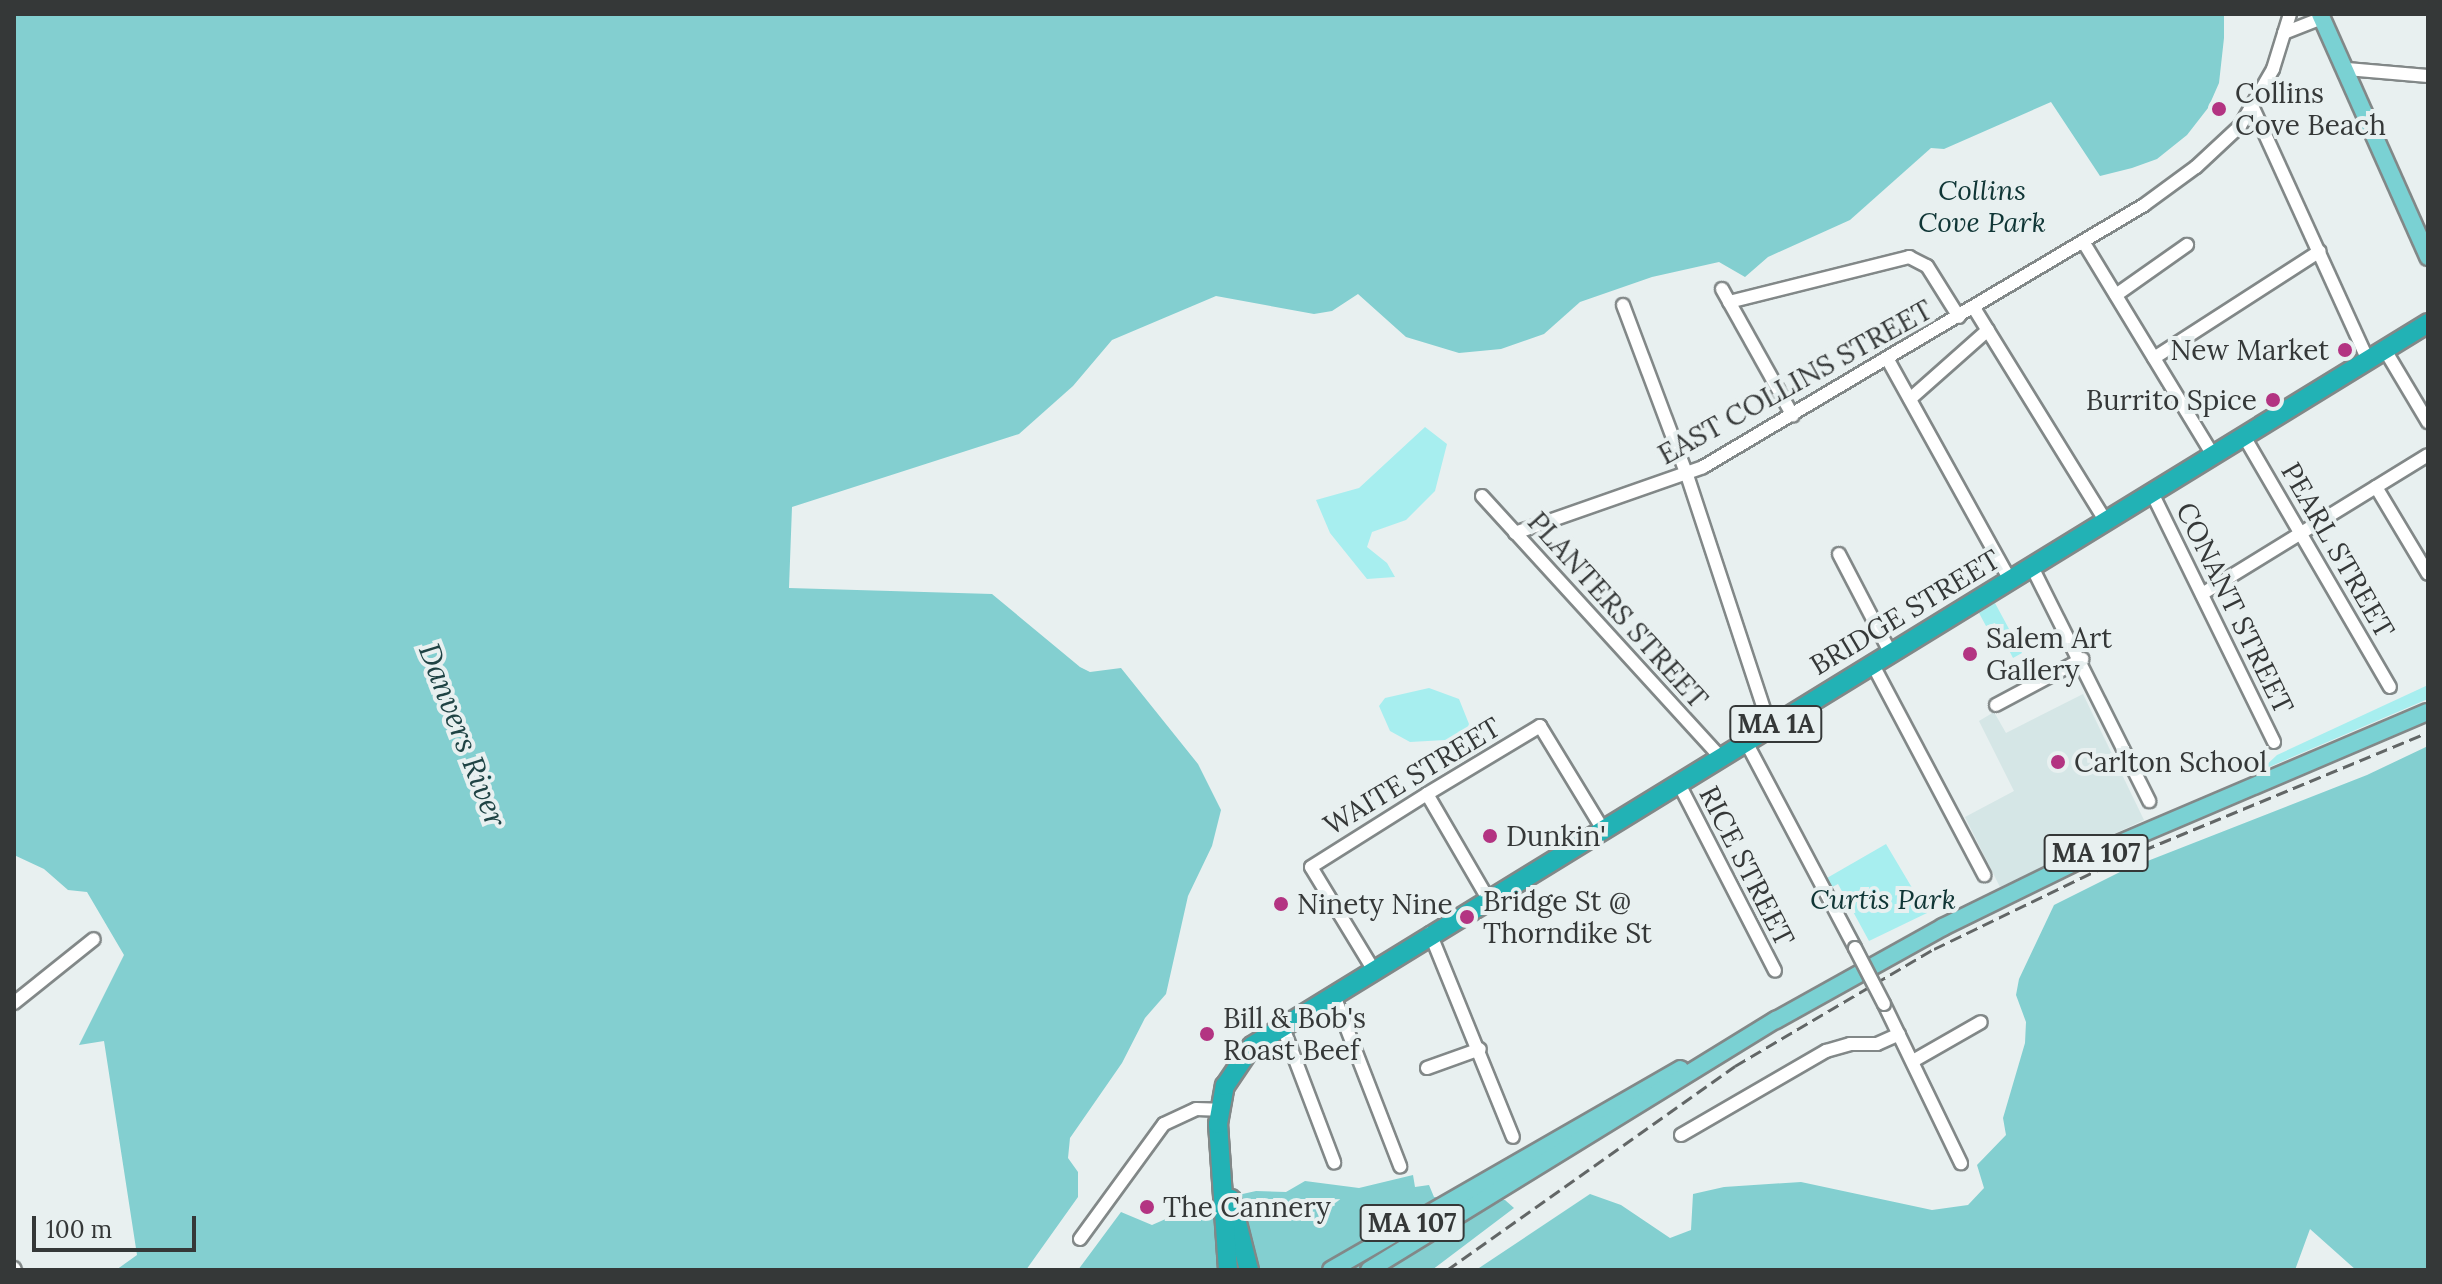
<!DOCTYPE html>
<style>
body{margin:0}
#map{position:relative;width:2442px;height:1284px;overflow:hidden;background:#e8f0f0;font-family:Lora,serif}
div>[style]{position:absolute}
.built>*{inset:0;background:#d5e6e6}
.green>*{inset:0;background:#a7eeef}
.water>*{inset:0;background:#83cfd0}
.roads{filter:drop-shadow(2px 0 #828888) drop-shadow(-2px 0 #828888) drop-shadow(0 2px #828888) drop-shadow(0 -2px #828888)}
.minor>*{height:12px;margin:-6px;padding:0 6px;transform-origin:6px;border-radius:6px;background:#fff}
.major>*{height:16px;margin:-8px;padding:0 8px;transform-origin:8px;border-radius:8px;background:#7ad1d3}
.highway>*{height:18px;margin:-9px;padding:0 9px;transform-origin:9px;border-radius:9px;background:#22b2b5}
.rail>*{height:3px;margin-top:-1.5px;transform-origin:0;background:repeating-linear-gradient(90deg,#626666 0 12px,transparent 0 18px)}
.bridges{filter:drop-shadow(2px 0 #828888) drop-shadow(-2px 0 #828888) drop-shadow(0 2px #828888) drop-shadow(0 -2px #828888)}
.minor-bridge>*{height:12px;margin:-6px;padding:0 6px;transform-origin:6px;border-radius:6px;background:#fff}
.dots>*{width:22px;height:22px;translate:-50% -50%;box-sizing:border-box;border:4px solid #e8f0f0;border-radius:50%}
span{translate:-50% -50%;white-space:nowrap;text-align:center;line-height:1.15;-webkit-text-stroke:8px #e8f0f0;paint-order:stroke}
.shield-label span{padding:2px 6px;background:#e8f0f0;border:2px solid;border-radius:6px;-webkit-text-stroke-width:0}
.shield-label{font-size:26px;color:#353838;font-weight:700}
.poi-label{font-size:28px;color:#353838}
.left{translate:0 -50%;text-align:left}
.right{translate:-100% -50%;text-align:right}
.park-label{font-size:28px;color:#103636;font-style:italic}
.street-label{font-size:28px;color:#353838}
.water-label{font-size:30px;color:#1f4344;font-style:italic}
.frame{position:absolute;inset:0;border:16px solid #353838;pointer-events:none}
.scale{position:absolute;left:32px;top:1216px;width:164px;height:36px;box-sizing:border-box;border:4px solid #353838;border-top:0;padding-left:10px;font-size:24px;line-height:28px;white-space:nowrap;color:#353838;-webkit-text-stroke:6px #e8f0f0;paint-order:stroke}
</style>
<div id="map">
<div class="built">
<div style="clip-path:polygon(2083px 694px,2144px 820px,2000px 887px,1965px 817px,2014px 791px,1979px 721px,1994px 712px,2006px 733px)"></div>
</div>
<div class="green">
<div style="clip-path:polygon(1425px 427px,1447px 444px,1435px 491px,1406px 520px,1372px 532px,1367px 547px,1387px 563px,1395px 577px,1367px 579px,1330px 533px,1316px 500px,1359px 488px)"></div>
<div style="clip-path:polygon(1995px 603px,2022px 653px,2013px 658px,1995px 623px,1986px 626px,1979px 613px)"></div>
<div style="clip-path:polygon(2428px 685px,2428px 699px,2260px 771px,2277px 755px)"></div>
<div style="clip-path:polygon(1429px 688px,1459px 699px,1469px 724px,1463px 739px,1410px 742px,1390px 731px,1379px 706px,1385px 698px)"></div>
<div style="clip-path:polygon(1886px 844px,1927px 913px,1869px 941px,1838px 884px,1825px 891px,1820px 882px)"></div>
</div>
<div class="water">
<div style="clip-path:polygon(14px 14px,2224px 14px,2224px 38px,2219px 83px,2208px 108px,2187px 135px,2157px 159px,2132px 168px,2100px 176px,2051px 102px,1944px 149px,1931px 148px,1850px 220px,1768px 257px,1745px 277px,1719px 262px,1652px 277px,1580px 302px,1544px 334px,1501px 349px,1459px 353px,1406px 337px,1358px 294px,1332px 311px,1314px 314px,1216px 296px,1112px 340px,1073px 386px,1019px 434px,792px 507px,789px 588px,992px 594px,1080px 667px,1090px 672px,1121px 668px,1198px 764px,1221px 810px,1212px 846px,1188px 896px,1166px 994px,1145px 1018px,1122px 1063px,1070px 1138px,1068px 1158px,1078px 1172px,1078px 1197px,1026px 1270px,116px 1270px,137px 1255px,104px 1041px,79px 1045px,124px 955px,87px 892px,68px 890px,44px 869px,14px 855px)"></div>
<div style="clip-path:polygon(2428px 746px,2428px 1270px,2356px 1270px,2310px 1229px,2295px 1270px,1476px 1270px,1590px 1194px,1621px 1205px,1670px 1238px,1691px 1230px,1693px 1194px,1724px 1187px,1801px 1182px,1932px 1210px,1968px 1205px,1984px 1188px,1977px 1165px,2006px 1135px,2003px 1118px,2025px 1043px,2026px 1022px,2016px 995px,2019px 979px,2054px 905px,2122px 871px,2367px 775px)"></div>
<div style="clip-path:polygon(1413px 1175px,1415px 1187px,1429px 1185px,1434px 1197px,1505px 1200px,1514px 1208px,1432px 1270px,1078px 1270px,1121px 1212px,1152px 1225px,1202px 1203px,1256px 1191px,1286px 1192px,1305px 1181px,1359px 1188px)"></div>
</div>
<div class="roads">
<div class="minor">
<div style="left:2284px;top:33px;width:41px;rotate:-21.5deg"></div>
<div style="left:2347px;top:69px;width:81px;rotate:4.9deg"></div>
<div style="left:2253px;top:108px;width:277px;rotate:65.5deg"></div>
<div style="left:2084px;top:243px;width:250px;rotate:58.7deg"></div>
<div style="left:1722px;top:289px;width:145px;rotate:60.8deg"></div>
<div style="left:2116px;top:295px;width:87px;rotate:-35.2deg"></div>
<div style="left:1729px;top:302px;width:186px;rotate:-14deg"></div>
<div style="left:1909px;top:257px;width:20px;rotate:27deg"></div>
<div style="left:1927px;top:266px;width:60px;rotate:57.9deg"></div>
<div style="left:1623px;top:305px;width:182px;rotate:69.4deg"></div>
<div style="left:1687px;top:475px;width:265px;rotate:71.8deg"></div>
<div style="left:1974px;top:308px;width:253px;rotate:58.3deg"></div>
<div style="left:2385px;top:350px;width:84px;rotate:59.2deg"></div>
<div style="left:2154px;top:358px;width:197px;rotate:-32.8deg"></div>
<div style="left:1888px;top:360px;width:252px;rotate:61deg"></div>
<div style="left:1910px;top:399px;width:104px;rotate:-41.5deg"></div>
<div style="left:2245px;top:438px;width:288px;rotate:59.8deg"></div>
<div style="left:2376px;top:487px;width:101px;rotate:59.1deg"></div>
<div style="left:2153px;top:495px;width:275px;rotate:63.9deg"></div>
<div style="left:1482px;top:496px;width:353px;rotate:47.6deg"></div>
<div style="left:1515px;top:533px;width:199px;rotate:-19.3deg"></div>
<div style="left:1703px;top:467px;width:513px;rotate:-30.71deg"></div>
<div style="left:2144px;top:205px;width:64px;rotate:-36.2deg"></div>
<div style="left:2196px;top:167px;width:60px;rotate:-43deg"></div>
<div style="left:2240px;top:126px;width:66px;rotate:-59.9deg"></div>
<div style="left:2273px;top:69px;width:58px;rotate:-72.8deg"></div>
<div style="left:1839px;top:554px;width:113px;rotate:62.5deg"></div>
<div style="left:2032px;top:567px;width:262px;rotate:63.4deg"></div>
<div style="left:2202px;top:594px;width:265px;rotate:-31.6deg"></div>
<div style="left:1873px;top:665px;width:238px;rotate:62.1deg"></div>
<div style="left:1996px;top:705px;width:98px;rotate:-28.1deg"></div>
<div style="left:1746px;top:742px;width:233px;rotate:62.1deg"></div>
<div style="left:1678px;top:782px;width:212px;rotate:62.8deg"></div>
<div style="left:1427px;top:794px;width:119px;rotate:59.8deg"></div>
<div style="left:1430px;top:933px;width:220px;rotate:67.9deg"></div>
<div style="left:1373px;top:969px;width:119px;rotate:-121.3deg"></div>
<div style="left:1311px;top:867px;width:137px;rotate:-32.2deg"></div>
<div style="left:1427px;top:794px;width:132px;rotate:-31deg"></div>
<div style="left:1540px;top:726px;width:119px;rotate:58.7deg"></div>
<div style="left:1333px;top:993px;width:186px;rotate:68.8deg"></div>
<div style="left:14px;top:1003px;width:102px;rotate:-38.7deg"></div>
<div style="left:1884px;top:1004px;width:177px;rotate:64.2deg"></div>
<div style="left:1282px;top:1025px;width:147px;rotate:69.2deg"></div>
<div style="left:1913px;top:1061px;width:78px;rotate:-29.8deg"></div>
<div style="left:1427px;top:1068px;width:56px;rotate:-19.7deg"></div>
<div style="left:1681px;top:1135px;width:168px;rotate:-30.1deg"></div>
<div style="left:1826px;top:1051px;width:25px;rotate:-16deg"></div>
<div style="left:1850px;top:1044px;width:27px"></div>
<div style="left:1877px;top:1044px;width:24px;rotate:-24deg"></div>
<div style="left:1080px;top:1239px;width:142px;rotate:-53.9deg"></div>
<div style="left:1164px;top:1124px;width:35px;rotate:-25deg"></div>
<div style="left:1196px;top:1109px;width:23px;rotate:2deg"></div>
<div style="left:14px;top:1268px;width:2px;rotate:63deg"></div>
</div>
<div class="major">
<div style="left:2320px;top:14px;width:266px;rotate:66deg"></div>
<div style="left:1331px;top:1270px;width:403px;rotate:-29.9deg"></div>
<div style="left:1369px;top:1270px;width:478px;rotate:-31.6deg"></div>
<div style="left:1776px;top:1020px;width:191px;rotate:-29.1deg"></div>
<div style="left:1943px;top:927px;width:150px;rotate:-26.1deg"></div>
<div style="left:2078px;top:861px;width:380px;rotate:-23.1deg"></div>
</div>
<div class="highway">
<div style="left:1231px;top:1199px;width:73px;rotate:75.8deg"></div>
<div style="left:1228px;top:1270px;width:146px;rotate:-93.9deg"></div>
<div style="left:1218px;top:1124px;width:39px;rotate:-80deg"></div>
<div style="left:1225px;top:1086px;width:48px;rotate:-56deg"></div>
<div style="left:1252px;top:1046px;width:1380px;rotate:-31.58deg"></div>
</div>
</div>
<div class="rail">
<div style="left:1447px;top:1270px;width:353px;rotate:-35.3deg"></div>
<div style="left:1735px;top:1066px;width:231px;rotate:-30.5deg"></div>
<div style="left:1934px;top:949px;width:195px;rotate:-25.8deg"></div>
<div style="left:2110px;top:864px;width:344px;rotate:-22.5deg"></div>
</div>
<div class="bridges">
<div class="minor-bridge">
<div style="left:1855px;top:948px;width:63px;rotate:62.6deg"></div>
</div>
</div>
<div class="dots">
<div style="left:2219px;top:109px;background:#b33482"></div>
<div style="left:2345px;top:350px;background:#b33482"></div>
<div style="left:2273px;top:400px;background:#b33482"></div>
<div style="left:1970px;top:654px;background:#b33482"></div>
<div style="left:2058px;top:762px;background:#b33482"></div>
<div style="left:1490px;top:836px;background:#b33482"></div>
<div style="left:1281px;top:904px;background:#b33482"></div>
<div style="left:1467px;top:917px;background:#b33482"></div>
<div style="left:1207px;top:1034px;background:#b33482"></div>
<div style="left:1147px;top:1207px;background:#b33482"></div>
</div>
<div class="shield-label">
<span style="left:1776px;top:724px">MA 1A</span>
<span style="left:2096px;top:853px">MA 107</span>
<span style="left:1412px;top:1223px">MA 107</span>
</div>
<div class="poi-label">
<span class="left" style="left:2235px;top:109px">Collins<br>Cove Beach</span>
<span class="right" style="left:2329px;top:350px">New Market</span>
<span class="right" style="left:2257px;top:400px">Burrito Spice</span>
<span class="left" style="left:1986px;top:654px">Salem Art<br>Gallery</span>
<span class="left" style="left:2074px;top:762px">Carlton School</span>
<span class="left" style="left:1506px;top:836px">Dunkin'</span>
<span class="left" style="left:1483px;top:917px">Bridge St @<br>Thorndike St</span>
<span class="left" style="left:1297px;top:904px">Ninety Nine</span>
<span class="left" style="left:1223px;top:1034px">Bill &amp; Bob's<br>Roast Beef</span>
<span class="left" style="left:1163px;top:1207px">The Cannery</span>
</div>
<div class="park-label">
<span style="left:1982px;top:206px">Collins<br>Cove Park</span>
<span style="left:1883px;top:899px">Curtis Park</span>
</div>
<div class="street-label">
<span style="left:1795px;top:382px;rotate:-29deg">EAST COLLINS STREET</span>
<span style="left:2338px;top:550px;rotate:60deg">PEARL STREET</span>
<span style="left:2235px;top:608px;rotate:64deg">CONANT STREET</span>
<span style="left:1618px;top:610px;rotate:48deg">PLANTERS STREET</span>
<span style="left:1905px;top:612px;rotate:-31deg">BRIDGE STREET</span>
<span style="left:1412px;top:776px;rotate:-31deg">WAITE STREET</span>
<span style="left:1747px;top:866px;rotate:63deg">RICE STREET</span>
</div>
<div class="water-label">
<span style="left:463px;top:735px;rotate:69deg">Danvers River</span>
</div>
<div class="frame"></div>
<div class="scale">100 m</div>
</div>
